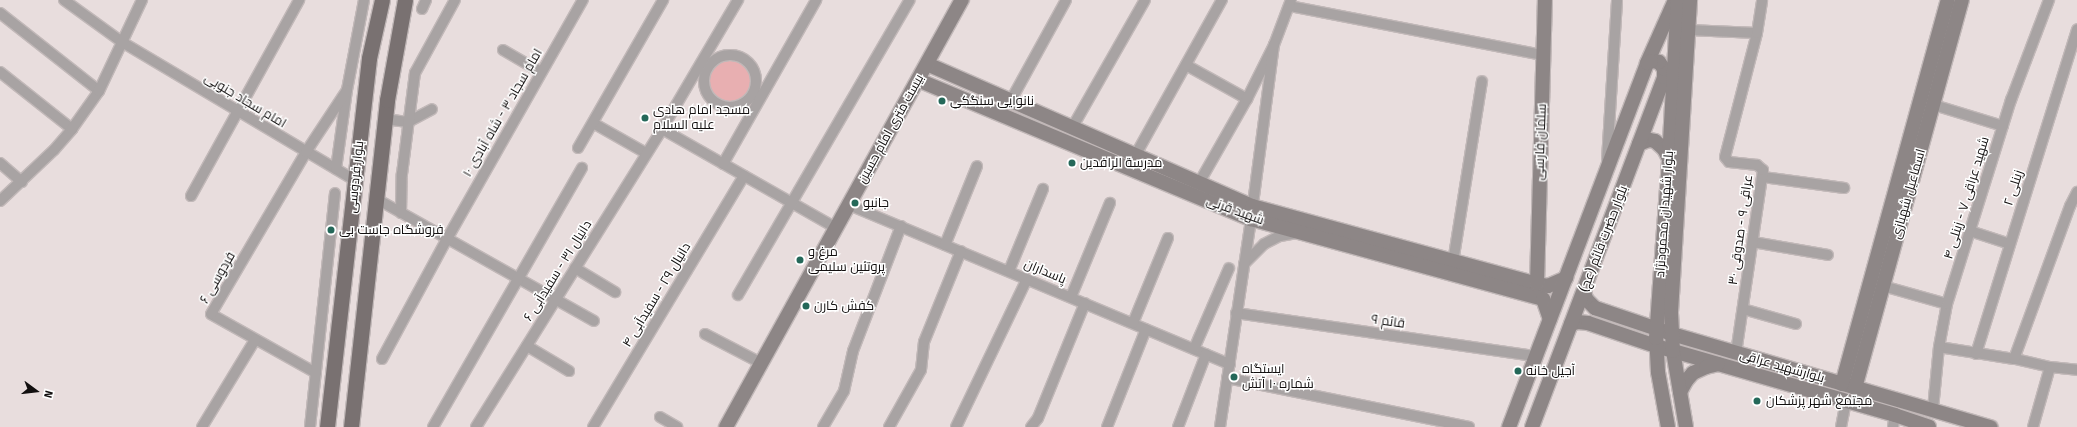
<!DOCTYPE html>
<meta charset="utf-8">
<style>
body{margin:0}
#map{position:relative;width:2077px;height:427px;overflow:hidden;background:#e8dddd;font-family:"Fira Sans",Cairo,sans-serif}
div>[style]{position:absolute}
.green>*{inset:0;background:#e8afb1}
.round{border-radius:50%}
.roads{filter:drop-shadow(1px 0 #c1b8b8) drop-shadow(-1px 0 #c1b8b8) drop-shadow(0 1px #c1b8b8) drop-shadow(0 -1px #c1b8b8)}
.street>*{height:10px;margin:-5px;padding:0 5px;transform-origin:5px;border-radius:5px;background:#a8a3a3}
.street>.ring{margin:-5px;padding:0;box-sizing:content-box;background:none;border:10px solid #a8a3a3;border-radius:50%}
.secondary>*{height:14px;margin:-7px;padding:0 7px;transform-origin:7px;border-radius:7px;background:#8d8686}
.primary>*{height:15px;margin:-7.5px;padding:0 7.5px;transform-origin:7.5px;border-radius:7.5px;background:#797171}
.dots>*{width:11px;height:11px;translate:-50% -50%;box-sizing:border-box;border:2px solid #fff;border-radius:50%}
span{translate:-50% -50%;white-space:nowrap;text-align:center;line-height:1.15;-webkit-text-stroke:3px #fff;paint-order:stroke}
.street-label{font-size:13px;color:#120f0f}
.poi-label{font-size:13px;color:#120f0f}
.left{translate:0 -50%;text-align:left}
.north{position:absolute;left:16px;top:371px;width:40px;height:40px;-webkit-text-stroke:3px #fff;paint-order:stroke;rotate:105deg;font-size:11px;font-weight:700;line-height:16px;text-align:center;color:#120f0f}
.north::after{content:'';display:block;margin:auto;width:14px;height:18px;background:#120f0f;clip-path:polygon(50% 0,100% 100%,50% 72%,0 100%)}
</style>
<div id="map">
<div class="green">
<div class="round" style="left:709px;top:59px;width:44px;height:44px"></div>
</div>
<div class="roads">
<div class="street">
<div style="left:64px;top:0;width:72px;rotate:35.9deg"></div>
<div style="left:122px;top:42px;width:272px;rotate:30.7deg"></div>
<div style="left:1290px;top:6px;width:258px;rotate:11deg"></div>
<div style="left:422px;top:9px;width:10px;rotate:-66deg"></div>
<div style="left:0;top:13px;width:126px;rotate:38.2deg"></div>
<div style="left:1688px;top:30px;width:69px;rotate:2.5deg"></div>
<div style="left:503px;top:50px;width:44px;rotate:30.1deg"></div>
<div class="ring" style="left:704px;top:55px;width:42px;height:42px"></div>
<div style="left:1186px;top:65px;width:70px;rotate:29.1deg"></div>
<div style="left:0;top:72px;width:92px;rotate:38.4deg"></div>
<div style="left:1010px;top:102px;width:116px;rotate:-61.2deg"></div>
<div style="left:1934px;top:105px;width:72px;rotate:16.9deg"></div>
<div style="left:384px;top:119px;width:24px;rotate:7deg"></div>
<div style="left:408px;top:122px;width:27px;rotate:-28deg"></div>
<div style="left:593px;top:123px;width:61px;rotate:29.5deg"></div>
<div style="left:1072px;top:128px;width:147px;rotate:-60.3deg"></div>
<div style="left:662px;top:129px;width:200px;rotate:29.6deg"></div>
<div style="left:578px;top:148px;width:171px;rotate:-60.1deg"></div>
<div style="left:1135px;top:156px;width:179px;rotate:-60.9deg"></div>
<div style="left:1607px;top:160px;width:160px;rotate:-86.4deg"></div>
<div style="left:0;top:163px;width:29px;rotate:41deg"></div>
<div style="left:723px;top:164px;width:189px;rotate:-60.4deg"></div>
<div style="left:336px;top:169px;width:80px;rotate:-82.1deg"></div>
<div style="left:347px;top:90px;width:92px;rotate:-79.3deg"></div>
<div style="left:1763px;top:177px;width:82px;rotate:7.7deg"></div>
<div style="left:1199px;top:183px;width:97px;rotate:-60.3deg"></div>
<div style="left:1247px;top:99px;width:60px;rotate:-63.4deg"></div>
<div style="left:1274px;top:45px;width:48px;rotate:-69.3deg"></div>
<div style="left:191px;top:196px;width:224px;rotate:-61.1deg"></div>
<div style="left:375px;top:198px;width:251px;rotate:29.3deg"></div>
<div style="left:0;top:201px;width:74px;rotate:-43.4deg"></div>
<div style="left:54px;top:150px;width:28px;rotate:-49deg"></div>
<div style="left:72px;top:129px;width:47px;rotate:-54.6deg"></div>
<div style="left:99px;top:91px;width:101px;rotate:-64.7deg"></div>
<div style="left:849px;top:205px;width:413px;rotate:22.7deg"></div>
<div style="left:401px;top:213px;width:39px;rotate:-89deg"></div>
<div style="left:402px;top:174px;width:102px;rotate:-82.7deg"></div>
<div style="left:415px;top:73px;width:83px;rotate:-61.3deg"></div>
<div style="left:1970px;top:231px;width:42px;rotate:18deg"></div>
<div style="left:1753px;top:242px;width:76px;rotate:9.8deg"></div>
<div style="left:945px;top:245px;width:85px;rotate:-67.9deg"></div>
<div style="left:1453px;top:262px;width:183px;rotate:-80.9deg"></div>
<div style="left:1244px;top:264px;width:28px;rotate:-45deg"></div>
<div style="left:1264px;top:244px;width:18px;rotate:-27deg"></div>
<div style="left:1280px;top:236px;width:17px;rotate:-10deg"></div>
<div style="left:575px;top:268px;width:47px;rotate:31deg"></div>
<div style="left:1009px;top:271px;width:89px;rotate:-67.5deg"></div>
<div style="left:1883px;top:286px;width:66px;rotate:15.7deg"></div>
<div style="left:738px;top:295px;width:341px;rotate:-59.8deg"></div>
<div style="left:1071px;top:297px;width:102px;rotate:-67.5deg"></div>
<div style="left:1743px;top:309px;width:55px;rotate:15.8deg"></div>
<div style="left:1236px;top:313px;width:303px;rotate:8.2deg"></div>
<div style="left:1133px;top:323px;width:92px;rotate:-67.6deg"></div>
<div style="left:705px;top:334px;width:63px;rotate:27.4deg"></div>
<div style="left:527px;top:346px;width:49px;rotate:30.8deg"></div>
<div style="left:1939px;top:347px;width:76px;rotate:9.1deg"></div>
<div style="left:1194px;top:349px;width:88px;rotate:-66.6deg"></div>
<div style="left:1736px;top:353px;width:185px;rotate:-81.6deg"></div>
<div style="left:1763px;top:170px;width:8px;rotate:-140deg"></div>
<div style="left:1757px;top:165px;width:28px;rotate:-174deg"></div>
<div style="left:1729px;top:162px;width:6px;rotate:-129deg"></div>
<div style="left:1725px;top:157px;width:128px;rotate:-75.5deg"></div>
<div style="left:1757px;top:33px;width:33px;rotate:-81deg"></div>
<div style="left:1976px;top:354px;width:340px;rotate:-72.7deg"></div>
<div style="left:382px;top:359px;width:136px;rotate:-61.6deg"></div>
<div style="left:447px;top:239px;width:275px;rotate:-60.4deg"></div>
<div style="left:2050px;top:367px;width:37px;rotate:-167deg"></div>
<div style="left:2014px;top:359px;width:163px;rotate:-69.9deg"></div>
<div style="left:2070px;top:206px;width:16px;rotate:-63deg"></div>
<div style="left:316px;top:373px;width:120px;rotate:-150.7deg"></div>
<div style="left:211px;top:314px;width:188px;rotate:-59.6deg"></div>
<div style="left:306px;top:152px;width:74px;rotate:-56.5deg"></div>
<div style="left:1227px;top:378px;width:247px;rotate:11.4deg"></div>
<div style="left:1933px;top:409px;width:62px;rotate:-84.5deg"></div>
<div style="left:1939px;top:347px;width:44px;rotate:-79.5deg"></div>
<div style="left:1947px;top:304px;width:214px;rotate:-72.6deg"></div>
<div style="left:2011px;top:100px;width:107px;rotate:-69.2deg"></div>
<div style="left:660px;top:417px;width:20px;rotate:30deg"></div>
<div style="left:202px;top:427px;width:102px;rotate:-58.7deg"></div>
<div style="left:310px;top:427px;width:235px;rotate:-83.9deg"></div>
<div style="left:433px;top:427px;width:299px;rotate:-60.1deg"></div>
<div style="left:476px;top:427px;width:351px;rotate:-58deg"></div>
<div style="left:662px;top:129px;width:150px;rotate:-59.5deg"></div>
<div style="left:593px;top:427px;width:293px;rotate:-59deg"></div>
<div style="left:823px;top:427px;width:42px;rotate:-59.7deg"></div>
<div style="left:844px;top:391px;width:41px;rotate:-77.3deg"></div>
<div style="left:853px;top:351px;width:134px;rotate:-69deg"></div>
<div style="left:889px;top:427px;width:65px;rotate:-60.7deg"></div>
<div style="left:921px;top:370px;width:28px;rotate:-84deg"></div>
<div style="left:924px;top:342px;width:98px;rotate:-67.9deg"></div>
<div style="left:956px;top:427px;width:164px;rotate:-64.4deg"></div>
<div style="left:1031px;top:427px;width:11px;rotate:-52deg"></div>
<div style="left:1038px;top:418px;width:124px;rotate:-67.8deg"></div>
<div style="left:1107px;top:427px;width:105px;rotate:-68.3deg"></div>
<div style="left:1178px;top:427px;width:78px;rotate:-69deg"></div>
<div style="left:1220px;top:427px;width:210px;rotate:-81.5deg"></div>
<div style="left:1251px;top:219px;width:176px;rotate:-82.5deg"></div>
<div style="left:1841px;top:427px;width:25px;rotate:-79deg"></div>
<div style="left:1893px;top:427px;width:12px;rotate:-81deg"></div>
<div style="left:2033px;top:427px;width:62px;rotate:-74.2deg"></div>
<div style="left:2050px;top:367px;width:27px;rotate:6deg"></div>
</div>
<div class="secondary">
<div style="left:927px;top:64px;width:355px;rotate:23.6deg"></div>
<div style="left:1252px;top:206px;width:295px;rotate:15.3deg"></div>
<div style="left:1537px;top:284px;width:11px;rotate:10deg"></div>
<div style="left:1548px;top:286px;width:20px;rotate:-24deg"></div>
<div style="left:918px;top:80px;width:361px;rotate:22.7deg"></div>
<div style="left:1251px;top:219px;width:303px;rotate:15.3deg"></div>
<div style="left:1543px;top:299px;width:21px;rotate:71deg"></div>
<div style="left:1639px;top:144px;width:11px;rotate:-22deg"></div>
<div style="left:1649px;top:140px;width:6px;rotate:9deg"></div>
<div style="left:1655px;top:141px;width:12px;rotate:42deg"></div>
<div style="left:1664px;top:149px;width:11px;rotate:63deg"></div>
<div style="left:1537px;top:284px;width:284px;rotate:-88.4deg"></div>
<div style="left:1584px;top:291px;width:8px;rotate:76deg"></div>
<div style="left:1586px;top:299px;width:13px;rotate:45deg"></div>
<div style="left:1595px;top:308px;width:81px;rotate:18.7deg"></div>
<div style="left:1672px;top:334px;width:332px;rotate:16.3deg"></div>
<div style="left:1571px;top:324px;width:7px;rotate:-16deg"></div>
<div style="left:1578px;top:322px;width:10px;rotate:6deg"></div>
<div style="left:1588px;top:323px;width:72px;rotate:18.7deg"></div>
<div style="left:1656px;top:346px;width:249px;rotate:16.1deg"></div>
<div style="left:1895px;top:415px;width:36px;rotate:19deg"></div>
<div style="left:1842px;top:384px;width:398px;rotate:-74.6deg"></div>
<div style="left:1855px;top:388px;width:402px;rotate:-74.6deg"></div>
<div style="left:1680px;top:392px;width:13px;rotate:-61deg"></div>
<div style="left:1686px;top:381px;width:11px;rotate:-49deg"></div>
<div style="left:1693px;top:373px;width:14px;rotate:-25deg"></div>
<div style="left:1706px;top:367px;width:12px;rotate:-14deg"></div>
<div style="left:726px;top:427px;width:488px;rotate:-61.1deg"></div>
<div style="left:1509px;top:427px;width:389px;rotate:-69.2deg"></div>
<div style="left:1647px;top:63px;width:69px;rotate:-66deg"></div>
<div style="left:1532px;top:427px;width:374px;rotate:-69.3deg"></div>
<div style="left:1664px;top:77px;width:8px;rotate:-90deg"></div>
<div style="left:1664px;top:69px;width:9px;rotate:-126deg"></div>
<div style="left:1659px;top:62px;width:8px;rotate:-173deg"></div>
<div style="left:1651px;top:61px;width:4px;rotate:153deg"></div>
<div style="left:1668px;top:427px;width:56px;rotate:-100.3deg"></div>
<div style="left:1658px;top:372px;width:34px;rotate:-93deg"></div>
<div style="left:1656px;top:338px;width:179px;rotate:-85.8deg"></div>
<div style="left:1669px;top:159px;width:159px;rotate:-86.8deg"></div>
<div style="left:1686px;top:427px;width:77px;rotate:-99.7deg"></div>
<div style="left:1673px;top:351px;width:39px;rotate:-93deg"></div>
<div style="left:1671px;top:312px;width:313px;rotate:-86.5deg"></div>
</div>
<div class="primary">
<div style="left:327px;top:427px;width:371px;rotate:-83.5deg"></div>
<div style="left:369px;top:58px;width:59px;rotate:-77.4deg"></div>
<div style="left:351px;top:427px;width:329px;rotate:-83.7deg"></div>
<div style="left:387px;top:100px;width:102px;rotate:-79.8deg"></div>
</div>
</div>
<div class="dots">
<div style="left:942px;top:101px;background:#246859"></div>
<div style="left:645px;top:118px;background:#246859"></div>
<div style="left:1072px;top:163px;background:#246859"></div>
<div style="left:855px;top:203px;background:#246859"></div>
<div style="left:331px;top:230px;background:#246859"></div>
<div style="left:800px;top:260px;background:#246859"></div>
<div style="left:806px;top:306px;background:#246859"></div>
<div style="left:1518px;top:371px;background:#246859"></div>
<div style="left:1234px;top:377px;background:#246859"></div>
<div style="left:1757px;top:401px;background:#246859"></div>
</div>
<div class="street-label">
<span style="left:245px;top:101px;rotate:31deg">امام سجاد جنوبی</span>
<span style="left:503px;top:113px;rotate:-60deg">امام سجاد ۳ - شاه آبادی ۱۰</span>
<span style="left:891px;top:129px;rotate:-61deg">بیست متری امام حسین</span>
<span style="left:1541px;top:142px;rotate:-88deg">سلمان فارسی</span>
<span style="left:356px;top:177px;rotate:-84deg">بلوار فردوسی</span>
<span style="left:2014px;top:188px;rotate:-72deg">زینلی ۲</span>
<span style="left:1909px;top:194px;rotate:-74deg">اسماعیل شهبازی</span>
<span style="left:1967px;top:198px;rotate:-73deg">شهید عراقی ۷ - زینلی ۴</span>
<span style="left:1235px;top:211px;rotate:20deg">شهید قرنی</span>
<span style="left:1665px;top:214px;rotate:-86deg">بلوار شهیدان محمودنژاد</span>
<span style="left:1741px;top:230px;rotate:-82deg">عراقی ۹ - صدوقی ۳۰</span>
<span style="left:1604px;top:239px;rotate:-69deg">بلوار حضرت قائم (عج)</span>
<span style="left:558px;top:271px;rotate:-58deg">دانیال ۳۱ - سفیدآبی ۶</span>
<span style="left:1045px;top:272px;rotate:23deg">پاسداران</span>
<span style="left:218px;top:278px;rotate:-60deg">فردوسی ۶</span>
<span style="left:657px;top:295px;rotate:-59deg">دانیال ۲۹ - سفیدآبی ۴</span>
<span style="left:1388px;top:322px;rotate:8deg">قائم ۹</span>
<span style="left:1782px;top:367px;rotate:16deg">بلوارشهید عراقی</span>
</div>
<div class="poi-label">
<span class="left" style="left:950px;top:101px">نانوایی سنگکیِ</span>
<span class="left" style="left:653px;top:118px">مسجد امام هادی<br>علیه السلام</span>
<span class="left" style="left:1080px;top:163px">مدرسة الرافدین</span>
<span class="left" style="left:863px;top:203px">جانبو</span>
<span class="left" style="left:339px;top:230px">فروشگاه جاست بی</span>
<span class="left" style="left:808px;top:260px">مرغ و<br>پروتئین سلیمی</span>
<span class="left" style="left:814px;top:306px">کفش کارن</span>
<span class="left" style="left:1242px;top:377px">ایستگاه<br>شماره ۱۰ آتش</span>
<span class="left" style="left:1526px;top:371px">آجیل خانه</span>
<span class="left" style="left:1766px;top:401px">مجتمع شهر پزشکان</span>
</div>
<div class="north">N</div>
</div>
